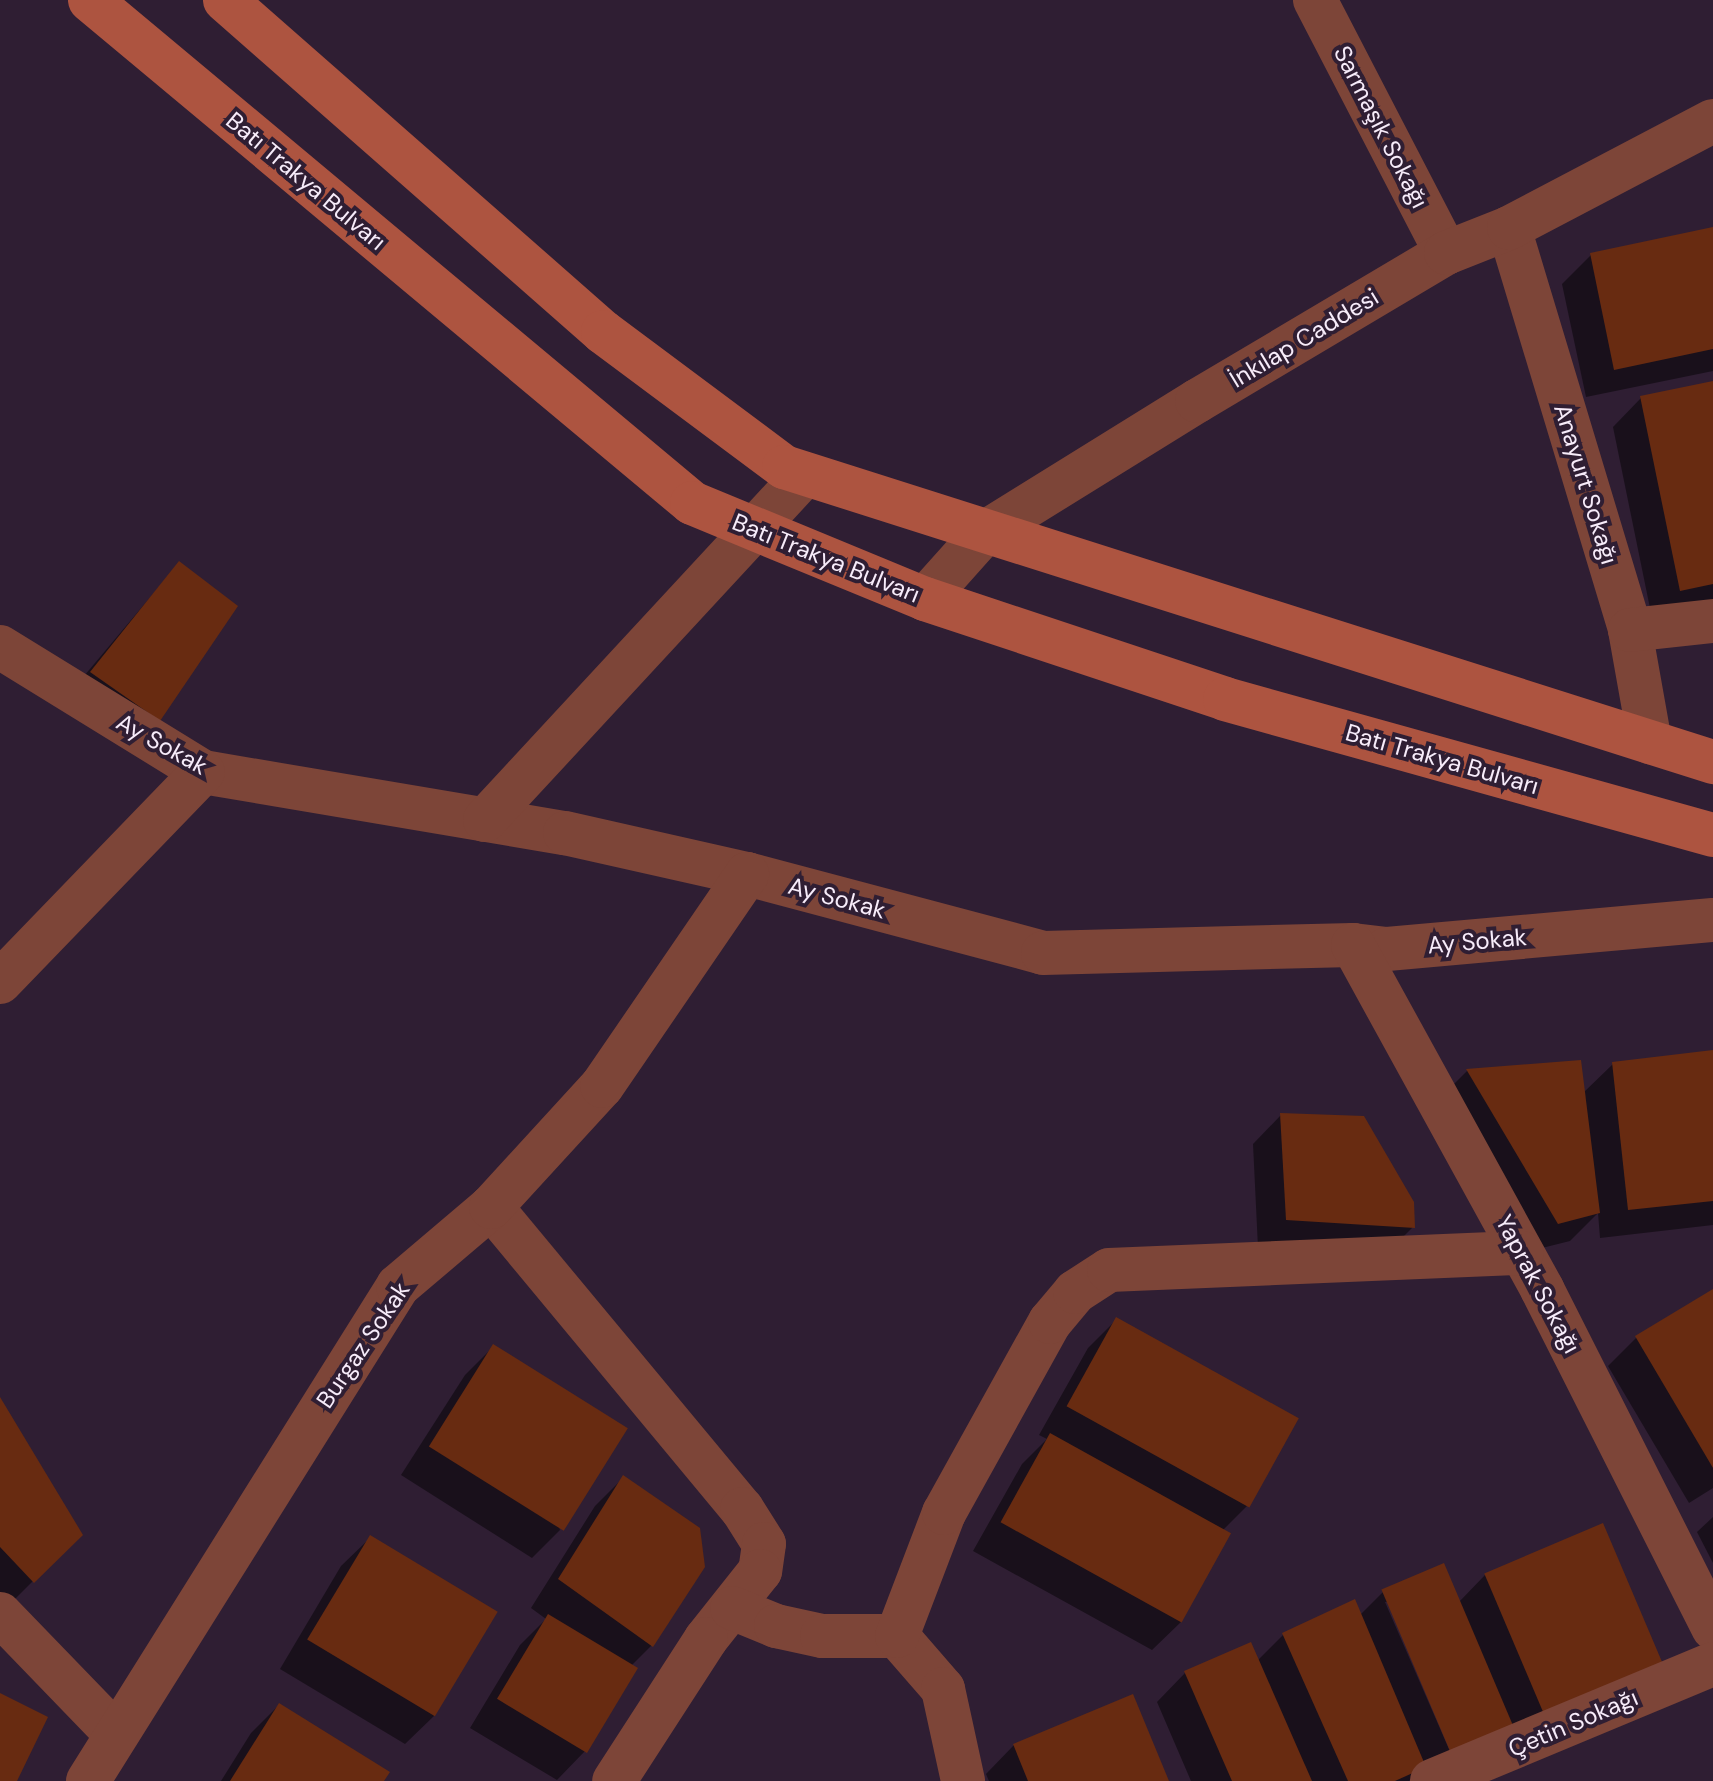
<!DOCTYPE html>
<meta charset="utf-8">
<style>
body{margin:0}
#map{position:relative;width:1713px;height:1781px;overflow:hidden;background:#2f1e33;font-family:"DM Sans",sans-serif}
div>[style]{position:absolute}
.shadow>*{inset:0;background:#0007}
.building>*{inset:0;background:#682b11;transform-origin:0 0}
.minor>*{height:44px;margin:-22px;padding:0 22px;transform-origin:22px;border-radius:22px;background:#7d4538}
.tertiary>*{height:44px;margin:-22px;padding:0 22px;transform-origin:22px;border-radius:22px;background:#7d4538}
.secondary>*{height:44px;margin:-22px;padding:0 22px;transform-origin:22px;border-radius:22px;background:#ad5440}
span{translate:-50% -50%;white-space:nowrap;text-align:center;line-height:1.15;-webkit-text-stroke:8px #2f1e33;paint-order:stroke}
.street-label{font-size:24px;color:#f7ecfa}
</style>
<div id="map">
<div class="shadow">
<div style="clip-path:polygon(1713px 229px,1713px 371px,1586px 397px,1562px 284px,1591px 255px)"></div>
<div style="clip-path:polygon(1713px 383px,1713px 605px,1652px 618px,1613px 427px,1641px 398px)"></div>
<div style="clip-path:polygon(179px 563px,236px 606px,130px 748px,63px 701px)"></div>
<div style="clip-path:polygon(1713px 1052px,1713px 1225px,1600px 1238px,1598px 1213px,1570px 1241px,1530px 1251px,1439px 1099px,1467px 1071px,1579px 1062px,1583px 1093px,1613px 1064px)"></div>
<div style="clip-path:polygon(1281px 1115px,1413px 1227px,1385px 1255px,1258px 1248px,1253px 1144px)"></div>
<div style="clip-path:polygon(1713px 1292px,1713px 1488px,1689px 1503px,1608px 1366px,1636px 1338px)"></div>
<div style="clip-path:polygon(1116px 1320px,1247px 1506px,1222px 1531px,1181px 1622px,1152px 1650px,973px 1551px,1022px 1464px,1047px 1439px,1039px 1435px,1088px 1348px)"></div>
<div style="clip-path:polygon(493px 1347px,560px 1530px,532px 1558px,401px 1475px,465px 1375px)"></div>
<div style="clip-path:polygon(0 1401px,80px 1534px,4px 1610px,0 1605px)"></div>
<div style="clip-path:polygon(623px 1478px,651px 1646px,631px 1666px,585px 1751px,557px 1780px,470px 1728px,520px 1645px,546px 1619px,531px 1608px,595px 1506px)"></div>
<div style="clip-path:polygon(1713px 1517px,1713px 1563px,1697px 1532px)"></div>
<div style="clip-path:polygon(evenodd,1602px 1525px,1662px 1666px,1633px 1695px,1517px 1745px,1510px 1729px,1484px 1755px,1424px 1781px,1420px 1770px,1409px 1781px,1191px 1781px,1157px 1702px,1185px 1673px,1250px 1644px,1257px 1661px,1284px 1634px,1354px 1602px,1359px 1616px,1383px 1592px,1443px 1566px,1459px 1602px,1485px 1575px,1602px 1525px,1385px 1602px,1389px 1602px,1459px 1762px,1455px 1763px,1385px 1602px)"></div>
<div style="clip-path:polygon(370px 1538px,434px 1716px,405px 1744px,280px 1669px,341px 1566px)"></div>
<div style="clip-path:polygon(279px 1705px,382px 1781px,221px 1781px,251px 1733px)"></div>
<div style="clip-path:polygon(1014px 1745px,1166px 1781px,989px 1781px,986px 1774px)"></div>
</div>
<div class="building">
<div style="clip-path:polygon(1713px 227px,1713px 349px,1614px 370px,1590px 253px)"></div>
<div style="clip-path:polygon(1713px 381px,1713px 584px,1680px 591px,1640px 396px)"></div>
<div style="clip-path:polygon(179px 561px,238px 606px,160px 721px,90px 672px)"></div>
<div style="clip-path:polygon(1713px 1050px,1713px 1201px,1628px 1210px,1612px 1062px)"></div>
<div style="clip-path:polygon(1581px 1060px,1600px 1213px,1558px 1224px,1466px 1069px)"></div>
<div style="clip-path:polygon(1280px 1113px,1364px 1116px,1414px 1202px,1415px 1228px,1286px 1220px)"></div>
<div style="clip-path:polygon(1713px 1289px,1713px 1468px,1635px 1336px)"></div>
<div style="left:1116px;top:1317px;width:209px;height:102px;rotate:29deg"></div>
<div style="left:493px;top:1344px;width:159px;height:121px;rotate:32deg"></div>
<div style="clip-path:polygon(0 1397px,83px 1535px,34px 1583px,0 1547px)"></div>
<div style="left:1050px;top:1433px;width:207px;height:102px;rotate:29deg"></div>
<div style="clip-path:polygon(623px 1475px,700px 1528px,705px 1567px,653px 1647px,558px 1579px)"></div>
<div style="left:1603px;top:1523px;width:156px;height:129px;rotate:67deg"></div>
<div style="left:370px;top:1535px;width:149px;height:122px;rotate:31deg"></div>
<div style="left:1444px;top:1563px;width:179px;height:68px;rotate:67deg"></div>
<div style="clip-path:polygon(1355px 1599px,1426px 1767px,1395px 1781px,1348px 1781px,1282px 1633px)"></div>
<div style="left:548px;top:1614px;width:105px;height:99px;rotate:31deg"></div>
<div style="clip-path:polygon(1251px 1642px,1312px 1781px,1232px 1781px,1184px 1671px)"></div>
<div style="clip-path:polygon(0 1693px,48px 1717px,17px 1781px,0 1781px)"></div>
<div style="clip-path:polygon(1133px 1694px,1169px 1781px,1028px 1781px,1013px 1744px)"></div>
<div style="clip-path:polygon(279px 1703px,390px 1772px,384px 1781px,230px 1781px)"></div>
</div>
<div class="minor">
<div style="left:1315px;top:0;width:285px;rotate:62.6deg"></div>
<div style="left:1509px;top:228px;width:420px;rotate:73.2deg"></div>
<div style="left:1630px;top:630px;width:114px;rotate:79.9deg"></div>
<div style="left:1630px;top:630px;width:83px;rotate:-6.2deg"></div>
<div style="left:0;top:647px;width:238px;rotate:31.6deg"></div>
<div style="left:203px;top:772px;width:367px;rotate:9.6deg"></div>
<div style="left:565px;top:833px;width:187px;rotate:12.7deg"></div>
<div style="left:747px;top:874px;width:306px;rotate:14.9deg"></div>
<div style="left:1043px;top:953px;width:310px;rotate:-1.5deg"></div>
<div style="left:1353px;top:945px;width:34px;rotate:7deg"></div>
<div style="left:1387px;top:949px;width:327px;rotate:-5.1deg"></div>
<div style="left:485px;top:820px;width:471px;rotate:-47.2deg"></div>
<div style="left:1353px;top:945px;width:393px;rotate:61.2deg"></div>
<div style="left:1542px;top:1289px;width:380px;rotate:63.2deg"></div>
<div style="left:0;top:982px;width:292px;rotate:-46deg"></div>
<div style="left:491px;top:1207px;width:393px;rotate:50.3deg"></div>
<div style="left:742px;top:1509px;width:41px;rotate:57.8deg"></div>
<div style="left:764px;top:1544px;width:27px;rotate:98deg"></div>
<div style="left:760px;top:1571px;width:87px;rotate:128.5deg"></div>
<div style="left:706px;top:1639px;width:169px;rotate:122.9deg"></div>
<div style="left:732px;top:1608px;width:48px;rotate:22.2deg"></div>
<div style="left:776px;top:1626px;width:47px;rotate:12.3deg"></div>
<div style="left:822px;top:1636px;width:75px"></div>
<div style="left:897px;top:1636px;width:70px;rotate:49deg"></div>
<div style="left:943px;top:1689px;width:94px;rotate:77.7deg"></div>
<div style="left:0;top:1614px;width:167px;rotate:46deg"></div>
<div style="left:897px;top:1636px;width:132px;rotate:-69.1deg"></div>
<div style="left:944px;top:1513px;width:218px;rotate:-61deg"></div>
<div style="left:1050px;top:1322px;width:39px;rotate:-50deg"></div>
<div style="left:1075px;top:1292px;width:40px;rotate:-32.9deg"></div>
<div style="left:1109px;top:1270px;width:413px;rotate:-2.4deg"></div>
<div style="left:88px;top:1781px;width:584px;rotate:-57.94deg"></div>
<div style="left:398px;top:1286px;width:122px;rotate:-40.3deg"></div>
<div style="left:491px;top:1207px;width:164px;rotate:-47.5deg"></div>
<div style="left:602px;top:1086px;width:257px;rotate:-55.6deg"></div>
<div style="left:1432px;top:1781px;width:304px;rotate:-22.6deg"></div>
</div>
<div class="tertiary">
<div style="left:925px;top:599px;width:89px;rotate:-48.2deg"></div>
<div style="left:984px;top:533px;width:251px;rotate:-31.8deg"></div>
<div style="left:1197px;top:401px;width:290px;rotate:-30.7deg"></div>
<div style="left:1446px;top:253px;width:68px;rotate:-21.6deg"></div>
<div style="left:1509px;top:228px;width:230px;rotate:-27.7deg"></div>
</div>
<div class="secondary">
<div style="left:90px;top:0;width:784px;rotate:39.88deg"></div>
<div style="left:692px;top:503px;width:252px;rotate:22.4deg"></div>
<div style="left:925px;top:599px;width:316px;rotate:18.4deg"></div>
<div style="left:1225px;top:699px;width:507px;rotate:15.57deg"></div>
<div style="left:225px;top:0;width:503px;rotate:41.29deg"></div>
<div style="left:603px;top:332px;width:226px;rotate:36.7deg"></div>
<div style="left:784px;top:467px;width:975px;rotate:17.62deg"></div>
</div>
<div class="street-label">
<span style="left:1381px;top:127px;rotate:63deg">Sarmaşık Sokağı</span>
<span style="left:306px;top:181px;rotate:40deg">Batı Trakya Bulvarı</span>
<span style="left:1304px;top:338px;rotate:-31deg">İnkılap Caddesi</span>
<span style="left:1586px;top:484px;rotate:73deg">Anayurt Sokağı</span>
<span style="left:826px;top:558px;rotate:22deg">Batı Trakya Bulvarı</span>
<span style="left:162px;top:744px;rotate:29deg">Ay Sokak</span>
<span style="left:1442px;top:759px;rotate:16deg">Batı Trakya Bulvarı</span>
<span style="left:837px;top:898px;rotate:15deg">Ay Sokak</span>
<span style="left:1477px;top:941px;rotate:-5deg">Ay Sokak</span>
<span style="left:1538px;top:1284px;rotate:62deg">Yaprak Sokağı</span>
<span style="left:363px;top:1345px;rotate:-56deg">Burgaz Sokak</span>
<span style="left:1573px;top:1723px;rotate:-23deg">Çetin Sokağı</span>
</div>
</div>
